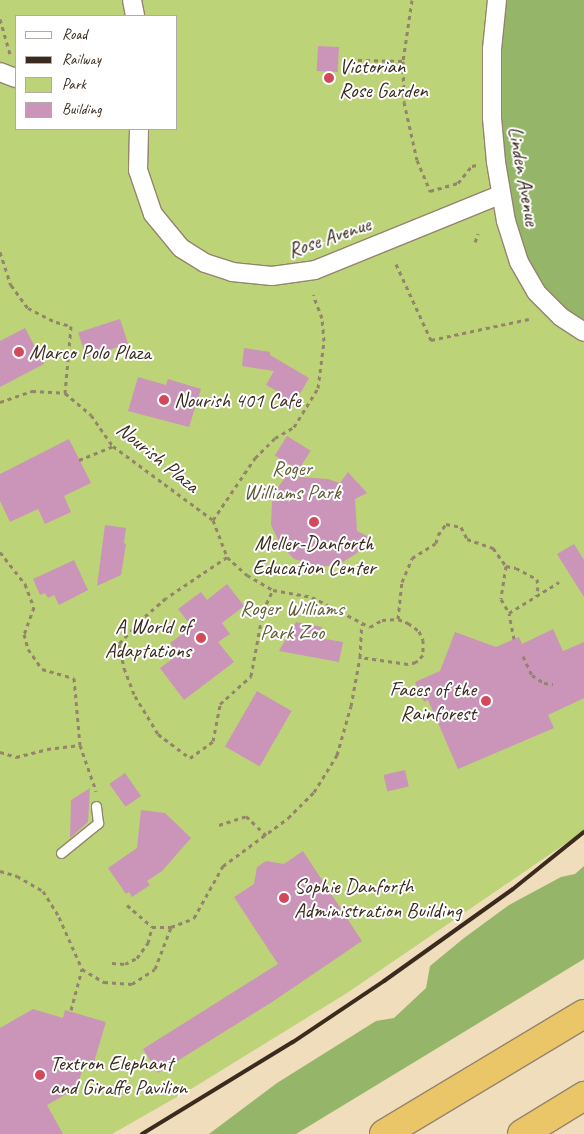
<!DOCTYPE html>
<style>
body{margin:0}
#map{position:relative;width:584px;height:1134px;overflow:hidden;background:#efddbb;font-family:Caveat,sans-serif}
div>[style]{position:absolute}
.green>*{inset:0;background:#bcd377}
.forest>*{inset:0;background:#95b568}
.building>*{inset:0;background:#cb95b9;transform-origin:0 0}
.path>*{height:3px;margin-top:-1.5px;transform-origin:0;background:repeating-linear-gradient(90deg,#95846c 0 4px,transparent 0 8px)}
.roads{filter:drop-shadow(1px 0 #95846c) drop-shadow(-1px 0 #95846c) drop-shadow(0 1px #95846c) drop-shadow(0 -1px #95846c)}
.service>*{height:9px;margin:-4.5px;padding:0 4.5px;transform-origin:4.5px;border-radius:4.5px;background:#fff}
.minor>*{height:18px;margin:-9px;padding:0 9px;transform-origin:9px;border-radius:9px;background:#fff}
.motorway>*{height:28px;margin:-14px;padding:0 14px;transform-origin:14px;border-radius:14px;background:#ebc669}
.rail>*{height:4px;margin:-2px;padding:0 2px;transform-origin:2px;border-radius:2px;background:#3b2a1e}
.dots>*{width:14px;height:14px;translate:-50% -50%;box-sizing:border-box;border:2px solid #fff;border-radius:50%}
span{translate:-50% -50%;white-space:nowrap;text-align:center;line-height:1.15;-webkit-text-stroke:4px #fff;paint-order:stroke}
.poi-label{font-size:21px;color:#3b2a1e}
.left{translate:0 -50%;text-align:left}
.right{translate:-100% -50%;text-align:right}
.street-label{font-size:21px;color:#3b2a1e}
.park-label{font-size:21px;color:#625d39}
.legend{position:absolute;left:15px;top:15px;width:162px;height:115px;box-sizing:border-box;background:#fff;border:1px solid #b1aaa5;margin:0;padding:6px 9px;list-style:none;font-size:15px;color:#3b2a1e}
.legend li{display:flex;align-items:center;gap:10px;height:25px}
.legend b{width:25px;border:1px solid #b1aaa5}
</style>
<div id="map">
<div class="green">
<div style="clip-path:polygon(evenodd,0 0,584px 0,584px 831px,347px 993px,196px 1086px,112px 1134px,0 1134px,0 0,16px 16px,176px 16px,176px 129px,16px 129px,16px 16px)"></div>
</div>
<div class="forest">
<div style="clip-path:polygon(497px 0,584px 0,584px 320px,565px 308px,536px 283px,495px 185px)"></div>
<div style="clip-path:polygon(584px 866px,584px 959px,296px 1134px,209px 1134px,277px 1083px,376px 1021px,394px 1018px,426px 988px,430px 966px,464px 938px,509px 905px,561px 877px,575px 874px)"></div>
</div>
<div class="building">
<div style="left:318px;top:46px;width:21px;height:25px;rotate:3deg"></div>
<div style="left:120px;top:319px;width:26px;height:44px;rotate:72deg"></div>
<div style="clip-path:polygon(25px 328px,44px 364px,0 387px,0 341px)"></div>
<div style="clip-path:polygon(244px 348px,270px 352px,270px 355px,309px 378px,292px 408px,274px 397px,277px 391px,266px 385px,274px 371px,242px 366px)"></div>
<div style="clip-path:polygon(138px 377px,166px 385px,168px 379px,201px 389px,189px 427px,128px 411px)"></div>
<div style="left:287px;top:436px;width:28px;height:23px;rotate:32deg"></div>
<div style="clip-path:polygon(69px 439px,91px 483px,64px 496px,71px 512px,45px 524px,38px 509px,10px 522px,0 501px,0 474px)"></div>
<div style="clip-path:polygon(348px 472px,367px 493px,355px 499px,357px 531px,369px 537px,357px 553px,340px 564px,320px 567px,294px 559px,280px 544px,271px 525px,272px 502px,279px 486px,286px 476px,328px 479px,340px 483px)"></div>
<div style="clip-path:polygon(105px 525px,126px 528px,124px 543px,126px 544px,121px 575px,97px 586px)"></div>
<div style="clip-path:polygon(574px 544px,584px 560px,584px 597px,557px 554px)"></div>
<div style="clip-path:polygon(74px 560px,88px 590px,59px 605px,54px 595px,48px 598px,45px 593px,40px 595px,33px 579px)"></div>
<div style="clip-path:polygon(227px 584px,244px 606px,222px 623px,230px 634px,218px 642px,234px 662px,184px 700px,160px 668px,179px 654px,170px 643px,192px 627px,178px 609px,201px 592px,207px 600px)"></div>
<div style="clip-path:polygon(296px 622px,322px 627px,320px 638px,343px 642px,339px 662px,279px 651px)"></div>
<div style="clip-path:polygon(553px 629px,563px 651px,584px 642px,584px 698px,548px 715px,554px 728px,458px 769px,428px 700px,424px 702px,415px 682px,440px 671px,455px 632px,496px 647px,519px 637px,522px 644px)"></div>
<div style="left:257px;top:691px;width:40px;height:64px;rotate:30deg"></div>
<div style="left:405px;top:770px;width:17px;height:22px;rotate:77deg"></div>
<div style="left:125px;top:773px;width:28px;height:19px;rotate:55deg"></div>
<div style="clip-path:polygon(90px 788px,88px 822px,70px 838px,71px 800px)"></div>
<div style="clip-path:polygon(141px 810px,165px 813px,191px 838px,162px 871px,147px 881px,150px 885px,132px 897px,129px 892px,126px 894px,108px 868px,137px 848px)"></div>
<div style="clip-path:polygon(303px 851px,362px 941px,272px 1002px,158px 1073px,143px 1049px,278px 964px,234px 897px,254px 884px,257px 867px,266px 861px,284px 864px)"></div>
<div style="clip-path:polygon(33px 1009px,63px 1018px,65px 1010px,106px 1022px,94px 1062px,85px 1060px,77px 1088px,47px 1105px,63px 1134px,0 1134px,0 1028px)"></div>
</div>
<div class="path">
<div style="left:412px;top:0;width:62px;rotate:98.4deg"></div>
<div style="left:403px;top:61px;width:41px;rotate:88.6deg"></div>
<div style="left:404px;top:102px;width:59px;rotate:77.4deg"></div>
<div style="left:417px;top:160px;width:34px;rotate:67deg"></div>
<div style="left:430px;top:191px;width:29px;rotate:-16deg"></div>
<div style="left:458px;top:183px;width:22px;rotate:-51deg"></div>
<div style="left:472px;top:166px;width:5px;rotate:-11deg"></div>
<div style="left:0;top:19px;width:37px;rotate:74deg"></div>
<div style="left:358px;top:60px;width:45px;rotate:1.3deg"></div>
<div style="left:475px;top:242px;width:9px;rotate:-69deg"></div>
<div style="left:0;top:252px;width:35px;rotate:72deg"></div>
<div style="left:11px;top:285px;width:29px;rotate:54deg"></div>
<div style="left:28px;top:308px;width:31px;rotate:27deg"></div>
<div style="left:56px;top:322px;width:16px;rotate:15deg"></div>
<div style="left:71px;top:326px;width:67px;rotate:95.1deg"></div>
<div style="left:396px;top:264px;width:84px;rotate:65.3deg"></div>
<div style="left:431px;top:340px;width:100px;rotate:-12.1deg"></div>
<div style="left:65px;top:393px;width:34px;rotate:40deg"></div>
<div style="left:91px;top:415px;width:38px;rotate:55deg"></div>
<div style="left:113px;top:446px;width:124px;rotate:36.5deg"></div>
<div style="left:0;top:402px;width:34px;rotate:-19deg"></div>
<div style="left:32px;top:391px;width:33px;rotate:3deg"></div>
<div style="left:79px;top:460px;width:37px;rotate:-22deg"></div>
<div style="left:213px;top:520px;width:40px;rotate:69deg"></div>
<div style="left:227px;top:557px;width:27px;rotate:42deg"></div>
<div style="left:247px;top:575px;width:30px;rotate:30deg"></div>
<div style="left:273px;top:590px;width:40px;rotate:10deg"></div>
<div style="left:312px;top:597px;width:65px;rotate:27.3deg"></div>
<div style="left:370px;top:627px;width:14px;rotate:-30deg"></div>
<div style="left:382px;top:620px;width:16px;rotate:-4deg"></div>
<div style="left:398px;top:619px;width:11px;rotate:22deg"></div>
<div style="left:408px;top:623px;width:14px;rotate:36deg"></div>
<div style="left:419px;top:631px;width:10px;rotate:66deg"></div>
<div style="left:423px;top:640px;width:15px;rotate:90deg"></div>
<div style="left:423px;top:655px;width:10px;rotate:135deg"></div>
<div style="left:416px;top:662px;width:8px;rotate:166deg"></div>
<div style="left:408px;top:664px;width:49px;rotate:-171.7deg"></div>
<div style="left:213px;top:520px;width:75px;rotate:-55.9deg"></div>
<div style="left:255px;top:458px;width:28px;rotate:-45deg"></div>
<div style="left:275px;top:438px;width:22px;rotate:-30deg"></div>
<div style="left:294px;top:427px;width:46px;rotate:-58.4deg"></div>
<div style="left:318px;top:388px;width:47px;rotate:-82.7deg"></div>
<div style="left:324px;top:341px;width:23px;rotate:-95deg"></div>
<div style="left:322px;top:318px;width:25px;rotate:-111deg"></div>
<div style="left:0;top:552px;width:41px;rotate:52deg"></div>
<div style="left:25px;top:584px;width:25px;rotate:69deg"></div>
<div style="left:34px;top:607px;width:29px;rotate:110deg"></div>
<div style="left:24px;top:634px;width:16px;rotate:75deg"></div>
<div style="left:28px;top:649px;width:24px;rotate:55deg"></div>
<div style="left:42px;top:669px;width:33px;rotate:16deg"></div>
<div style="left:74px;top:678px;width:67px;rotate:84.9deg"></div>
<div style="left:80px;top:745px;width:49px;rotate:70.8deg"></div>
<div style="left:227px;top:557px;width:73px;rotate:146.1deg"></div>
<div style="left:166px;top:598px;width:29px;rotate:139deg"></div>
<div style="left:144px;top:617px;width:37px;rotate:133deg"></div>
<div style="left:119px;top:644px;width:25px;rotate:78deg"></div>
<div style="left:124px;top:668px;width:30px;rotate:69deg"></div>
<div style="left:135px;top:696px;width:44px;rotate:58.8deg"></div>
<div style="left:158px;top:734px;width:40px;rotate:37deg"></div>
<div style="left:190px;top:758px;width:29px;rotate:-36deg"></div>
<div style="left:213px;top:741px;width:38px;rotate:-79deg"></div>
<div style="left:220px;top:704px;width:42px;rotate:-42.1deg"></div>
<div style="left:251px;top:676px;width:66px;rotate:-79.5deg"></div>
<div style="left:263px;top:611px;width:23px;rotate:-65deg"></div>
<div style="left:506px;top:566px;width:10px;rotate:11deg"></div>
<div style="left:516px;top:568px;width:24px;rotate:28deg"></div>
<div style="left:537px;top:579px;width:8px;rotate:83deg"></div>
<div style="left:538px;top:587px;width:9px;rotate:103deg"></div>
<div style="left:398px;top:619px;width:37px;rotate:-84deg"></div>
<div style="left:402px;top:582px;width:26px;rotate:-67deg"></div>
<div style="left:412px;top:558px;width:28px;rotate:-32deg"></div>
<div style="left:436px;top:543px;width:8px;rotate:-76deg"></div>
<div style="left:438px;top:535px;width:14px;rotate:-54deg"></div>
<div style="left:446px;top:524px;width:15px;rotate:11deg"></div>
<div style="left:461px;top:527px;width:13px;rotate:63deg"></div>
<div style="left:467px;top:539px;width:28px;rotate:19deg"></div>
<div style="left:493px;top:548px;width:22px;rotate:54deg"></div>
<div style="left:506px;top:566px;width:33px;rotate:99deg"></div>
<div style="left:501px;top:599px;width:16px;rotate:60deg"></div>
<div style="left:514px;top:639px;width:26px;rotate:-101deg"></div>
<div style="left:509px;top:613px;width:59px;rotate:-31.8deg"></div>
<div style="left:523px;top:656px;width:21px;rotate:65deg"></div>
<div style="left:532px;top:675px;width:14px;rotate:34deg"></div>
<div style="left:544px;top:683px;width:9px;rotate:6deg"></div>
<div style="left:0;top:752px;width:17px;rotate:17deg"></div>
<div style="left:16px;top:757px;width:32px;rotate:-14deg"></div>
<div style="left:47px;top:749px;width:33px;rotate:-7deg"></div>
<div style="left:219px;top:825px;width:28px;rotate:-18deg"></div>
<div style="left:246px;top:816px;width:28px;rotate:44deg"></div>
<div style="left:0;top:871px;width:18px;rotate:16deg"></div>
<div style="left:17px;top:876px;width:30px;rotate:30deg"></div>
<div style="left:43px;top:891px;width:31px;rotate:58deg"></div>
<div style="left:59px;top:917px;width:57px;rotate:66.1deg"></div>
<div style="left:82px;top:969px;width:26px;rotate:31deg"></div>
<div style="left:104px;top:982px;width:28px;rotate:4deg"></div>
<div style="left:132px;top:984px;width:27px;rotate:-33deg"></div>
<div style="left:155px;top:969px;width:45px;rotate:-69.1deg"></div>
<div style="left:171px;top:927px;width:25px;rotate:-21deg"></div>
<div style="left:194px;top:918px;width:60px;rotate:-60.9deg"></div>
<div style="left:223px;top:866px;width:81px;rotate:-36.4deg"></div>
<div style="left:288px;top:818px;width:37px;rotate:-45deg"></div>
<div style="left:314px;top:792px;width:44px;rotate:-58.1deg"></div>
<div style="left:337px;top:755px;width:51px;rotate:-74.1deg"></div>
<div style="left:351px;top:706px;width:50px;rotate:-79.6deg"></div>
<div style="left:360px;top:657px;width:33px;rotate:-87deg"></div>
<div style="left:127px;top:905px;width:33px;rotate:41deg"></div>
<div style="left:112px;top:963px;width:13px;rotate:4deg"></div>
<div style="left:125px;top:964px;width:13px;rotate:-27deg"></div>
<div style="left:137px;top:958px;width:19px;rotate:-54deg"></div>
<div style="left:148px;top:943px;width:16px;rotate:-76deg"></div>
<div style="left:152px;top:927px;width:19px"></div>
<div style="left:71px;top:1010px;width:42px;rotate:-75deg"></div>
</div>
<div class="roads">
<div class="service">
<div style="left:61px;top:853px;width:48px;rotate:-39deg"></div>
<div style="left:98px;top:823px;width:17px;rotate:-97deg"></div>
</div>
<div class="minor">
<div style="left:132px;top:0;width:16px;rotate:79deg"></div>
<div style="left:497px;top:0;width:49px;rotate:95.8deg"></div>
<div style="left:492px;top:49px;width:69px;rotate:90deg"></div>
<div style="left:492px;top:118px;width:44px;rotate:84.8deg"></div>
<div style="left:496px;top:162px;width:60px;rotate:80.4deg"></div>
<div style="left:506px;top:221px;width:43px;rotate:72.4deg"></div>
<div style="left:519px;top:262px;width:34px;rotate:60deg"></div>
<div style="left:536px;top:292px;width:35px;rotate:45deg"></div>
<div style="left:561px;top:317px;width:27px;rotate:33deg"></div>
<div style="left:0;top:72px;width:17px;rotate:21deg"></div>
<div style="left:139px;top:129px;width:41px;rotate:91.4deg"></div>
<div style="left:138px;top:170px;width:46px;rotate:71.2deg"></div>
<div style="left:153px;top:214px;width:44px;rotate:50.5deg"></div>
<div style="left:181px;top:248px;width:28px;rotate:32deg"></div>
<div style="left:205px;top:263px;width:28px;rotate:18deg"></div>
<div style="left:232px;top:272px;width:40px;rotate:5.7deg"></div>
<div style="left:272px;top:276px;width:43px;rotate:-7.9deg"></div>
<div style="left:315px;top:270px;width:200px;rotate:-22.1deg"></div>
</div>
<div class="motorway">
<div style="left:384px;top:1134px;width:233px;rotate:-31deg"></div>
<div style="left:522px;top:1134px;width:73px;rotate:-31.5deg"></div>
</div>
</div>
<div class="rail">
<div style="left:142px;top:1134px;width:177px;rotate:-31.4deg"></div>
<div style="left:293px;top:1042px;width:110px;rotate:-33.8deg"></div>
<div style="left:384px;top:981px;width:158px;rotate:-35.5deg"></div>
<div style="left:513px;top:889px;width:91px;rotate:-38.8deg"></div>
</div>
<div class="dots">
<div style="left:329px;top:78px;background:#d1495b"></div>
<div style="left:19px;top:352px;background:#d1495b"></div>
<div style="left:164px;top:400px;background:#d1495b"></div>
<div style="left:314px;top:522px;background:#d1495b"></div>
<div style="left:201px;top:638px;background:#d1495b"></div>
<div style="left:486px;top:701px;background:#d1495b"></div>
<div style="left:284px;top:898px;background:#d1495b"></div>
<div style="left:40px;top:1075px;background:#d1495b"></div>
</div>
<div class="poi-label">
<span class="left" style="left:339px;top:78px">Victorian<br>Rose Garden</span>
<span class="left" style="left:29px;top:352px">Marco Polo Plaza</span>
<span class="left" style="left:174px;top:400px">Nourish 401 Cafe</span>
<span style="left:314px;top:555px">Meller-Danforth<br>Education Center</span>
<span class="right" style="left:191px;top:638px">A World of<br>Adaptations</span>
<span class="right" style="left:476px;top:701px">Faces of the<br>Rainforest</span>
<span class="left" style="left:294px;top:898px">Sophie Danforth<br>Administration Building</span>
<span class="left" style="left:50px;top:1075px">Textron Elephant<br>and Giraffe Pavilion</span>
</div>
<div class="street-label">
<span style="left:524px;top:176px;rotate:80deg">Linden Avenue</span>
<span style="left:329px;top:237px;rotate:-19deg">Rose Avenue</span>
<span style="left:158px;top:457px;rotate:39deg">Nourish Plaza</span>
</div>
<div class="park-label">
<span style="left:292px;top:480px">Roger<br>Williams Park</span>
<span style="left:292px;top:620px">Roger Williams<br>Park Zoo</span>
</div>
<ul class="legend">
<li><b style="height:6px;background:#fff"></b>Road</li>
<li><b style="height:6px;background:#3b2a1e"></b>Railway</li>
<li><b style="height:14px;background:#bcd377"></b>Park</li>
<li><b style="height:14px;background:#cb95b9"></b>Building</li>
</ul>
</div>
